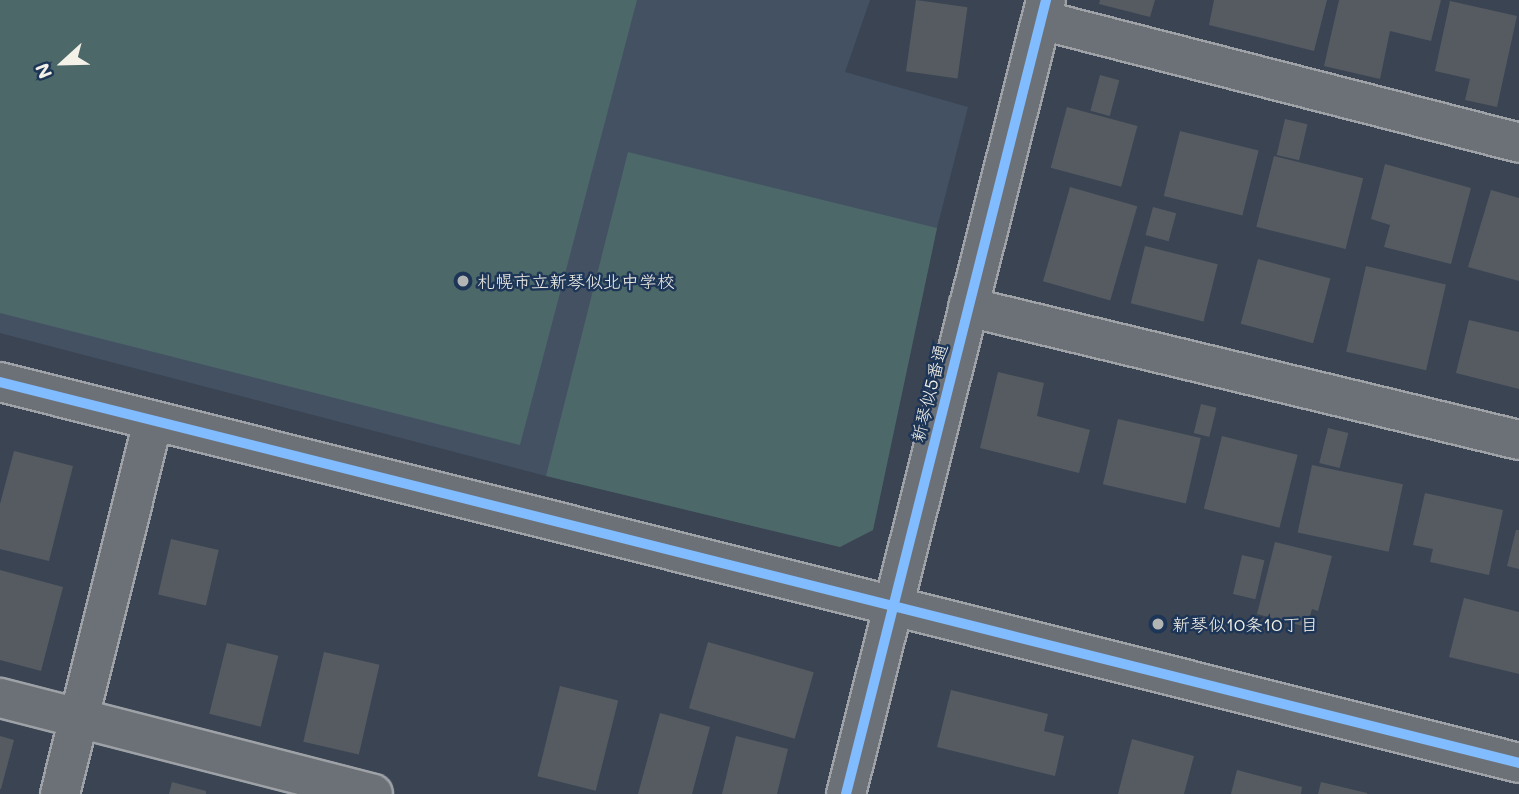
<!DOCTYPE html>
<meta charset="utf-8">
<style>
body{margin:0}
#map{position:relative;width:1519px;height:794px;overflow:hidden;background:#3a4452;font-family:Mali,"Klee One",sans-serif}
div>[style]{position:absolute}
.built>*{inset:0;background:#445163}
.green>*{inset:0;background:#4c6869}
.building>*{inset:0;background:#565b62;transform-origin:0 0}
.roads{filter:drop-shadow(2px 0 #9ea2a7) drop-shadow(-2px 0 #9ea2a7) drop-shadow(0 2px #9ea2a7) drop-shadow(0 -2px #9ea2a7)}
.street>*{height:38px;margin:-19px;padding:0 19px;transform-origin:19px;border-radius:19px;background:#6c7177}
.secondary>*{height:38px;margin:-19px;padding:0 19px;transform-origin:19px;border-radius:19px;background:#6c7177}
.cycleway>*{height:10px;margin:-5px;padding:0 5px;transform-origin:5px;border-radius:5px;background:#80bcff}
.dots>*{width:19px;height:19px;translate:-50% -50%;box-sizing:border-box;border:4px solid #1d3557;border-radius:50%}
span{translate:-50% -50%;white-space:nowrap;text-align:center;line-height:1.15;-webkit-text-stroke:5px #1d3557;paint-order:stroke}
.poi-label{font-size:18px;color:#f4f1e8}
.left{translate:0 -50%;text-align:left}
.street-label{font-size:18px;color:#f4f1e8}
.north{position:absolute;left:28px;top:28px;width:70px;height:70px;-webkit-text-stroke:5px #1d3557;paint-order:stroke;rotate:248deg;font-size:19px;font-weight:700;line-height:28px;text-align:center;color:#f4f1e8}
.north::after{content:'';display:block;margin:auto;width:24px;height:32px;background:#f4f1e8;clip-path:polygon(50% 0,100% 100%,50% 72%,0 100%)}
</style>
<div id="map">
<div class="built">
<div style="clip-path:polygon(0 0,870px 0,845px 72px,968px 107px,937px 228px,873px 530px,840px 547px,546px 476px,0 333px)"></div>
</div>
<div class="green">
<div style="clip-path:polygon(0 0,637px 0,520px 445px,0 313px)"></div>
<div style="clip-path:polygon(628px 152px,937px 228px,873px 530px,840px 547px,546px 476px)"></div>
</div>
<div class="building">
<div style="left:916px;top:0;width:52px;height:72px;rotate:8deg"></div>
<div style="clip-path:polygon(1100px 0,1155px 0,1150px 17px,1099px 4px)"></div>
<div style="clip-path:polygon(1214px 0,1327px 0,1314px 51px,1209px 25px)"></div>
<div style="clip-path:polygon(1339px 0,1441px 0,1431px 41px,1390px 31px,1380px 79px,1324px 66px)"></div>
<div style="clip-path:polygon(1450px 1px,1517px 16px,1497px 107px,1465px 100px,1470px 79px,1435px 71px)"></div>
<div style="left:1100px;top:75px;width:20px;height:37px;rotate:15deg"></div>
<div style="left:1067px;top:107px;width:73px;height:63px;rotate:15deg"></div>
<div style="left:1285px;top:119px;width:23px;height:37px;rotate:13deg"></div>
<div style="left:1180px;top:131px;width:81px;height:67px;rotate:14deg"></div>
<div style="left:1274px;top:156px;width:92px;height:73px;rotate:14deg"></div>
<div style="clip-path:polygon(1385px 164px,1471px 188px,1451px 264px,1384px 247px,1390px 225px,1371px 219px)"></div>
<div style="left:1070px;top:187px;width:70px;height:98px;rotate:16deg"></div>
<div style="clip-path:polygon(1491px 190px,1519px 198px,1519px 281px,1468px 267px)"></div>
<div style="left:1153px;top:207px;width:24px;height:29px;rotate:15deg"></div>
<div style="left:1145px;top:246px;width:75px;height:59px;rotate:14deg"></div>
<div style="left:1258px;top:259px;width:75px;height:67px;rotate:15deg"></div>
<div style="left:1366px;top:266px;width:82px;height:88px;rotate:13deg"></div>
<div style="clip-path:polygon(1469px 320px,1519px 332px,1519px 389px,1456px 373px)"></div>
<div style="clip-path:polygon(998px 372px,1044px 383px,1037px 416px,1090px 430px,1079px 473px,980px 448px)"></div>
<div style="left:1201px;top:404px;width:16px;height:30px;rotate:14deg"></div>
<div style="left:1118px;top:419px;width:85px;height:67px;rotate:13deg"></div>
<div style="left:1328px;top:428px;width:21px;height:36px;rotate:14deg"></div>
<div style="left:1222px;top:436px;width:78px;height:75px;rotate:14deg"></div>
<div style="clip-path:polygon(14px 451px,73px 466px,49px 561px,0 549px,0 504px)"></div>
<div style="left:1312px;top:465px;width:93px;height:69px;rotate:12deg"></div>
<div style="clip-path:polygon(1425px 493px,1503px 510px,1489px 575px,1430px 562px,1433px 549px,1413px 545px)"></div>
<div style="clip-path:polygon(1516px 530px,1519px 530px,1519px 569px,1507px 566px)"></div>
<div style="left:171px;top:539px;width:49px;height:57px;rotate:13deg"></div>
<div style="clip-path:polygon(1275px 542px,1332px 556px,1318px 611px,1312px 609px,1307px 627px,1257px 614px)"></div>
<div style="left:1242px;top:555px;width:23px;height:40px;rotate:13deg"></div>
<div style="clip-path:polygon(0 570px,63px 587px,41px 671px,0 660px)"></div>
<div style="clip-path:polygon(1464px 598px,1519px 612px,1519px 674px,1449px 657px)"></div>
<div style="left:708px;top:642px;width:110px;height:69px;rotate:16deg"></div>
<div style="left:227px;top:643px;width:53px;height:73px;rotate:14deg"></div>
<div style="left:324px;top:652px;width:57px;height:92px;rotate:13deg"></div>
<div style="left:560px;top:686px;width:60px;height:93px;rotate:14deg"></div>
<div style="clip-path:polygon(951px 690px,1048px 714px,1044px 731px,1064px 736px,1055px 776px,937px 747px)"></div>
<div style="clip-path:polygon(660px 713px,710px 727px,692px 794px,638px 794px)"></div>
<div style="clip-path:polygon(0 736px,14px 740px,1px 789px,0 789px)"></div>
<div style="clip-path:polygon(736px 736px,788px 749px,777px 794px,722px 794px)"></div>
<div style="clip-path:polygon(1132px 739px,1194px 756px,1184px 794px,1118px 794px)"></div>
<div style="clip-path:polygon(1237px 770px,1302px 787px,1301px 794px,1231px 794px)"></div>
<div style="clip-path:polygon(172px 782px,206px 791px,206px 794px,169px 794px)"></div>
<div style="clip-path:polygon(1321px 782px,1367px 793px,1367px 794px,1318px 794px)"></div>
</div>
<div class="roads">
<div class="street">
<div style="left:1041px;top:20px;width:494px;rotate:14.4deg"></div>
<div style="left:968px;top:307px;width:567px;rotate:13.57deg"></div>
<div style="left:0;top:698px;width:385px;rotate:14.4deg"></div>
<div style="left:60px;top:794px;width:384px;rotate:-76deg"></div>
<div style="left:846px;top:794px;width:819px;rotate:-75.86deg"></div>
</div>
<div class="secondary">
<div style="left:0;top:382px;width:1566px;rotate:14.08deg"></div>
</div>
</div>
<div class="cycleway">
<div style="left:0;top:382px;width:1566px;rotate:14.08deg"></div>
<div style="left:846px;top:794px;width:819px;rotate:-75.86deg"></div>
</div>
<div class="dots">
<div style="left:463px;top:281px;background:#b3b4b4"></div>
<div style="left:1158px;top:624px;background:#b3b4b4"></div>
</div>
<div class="poi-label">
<span class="left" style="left:477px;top:281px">札幌市立新琴似北中学校</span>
<span class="left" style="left:1172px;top:624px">新琴似10条10丁目</span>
</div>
<div class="street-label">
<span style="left:929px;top:393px;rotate:-76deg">新琴似5番通</span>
</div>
<div class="north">N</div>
</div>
